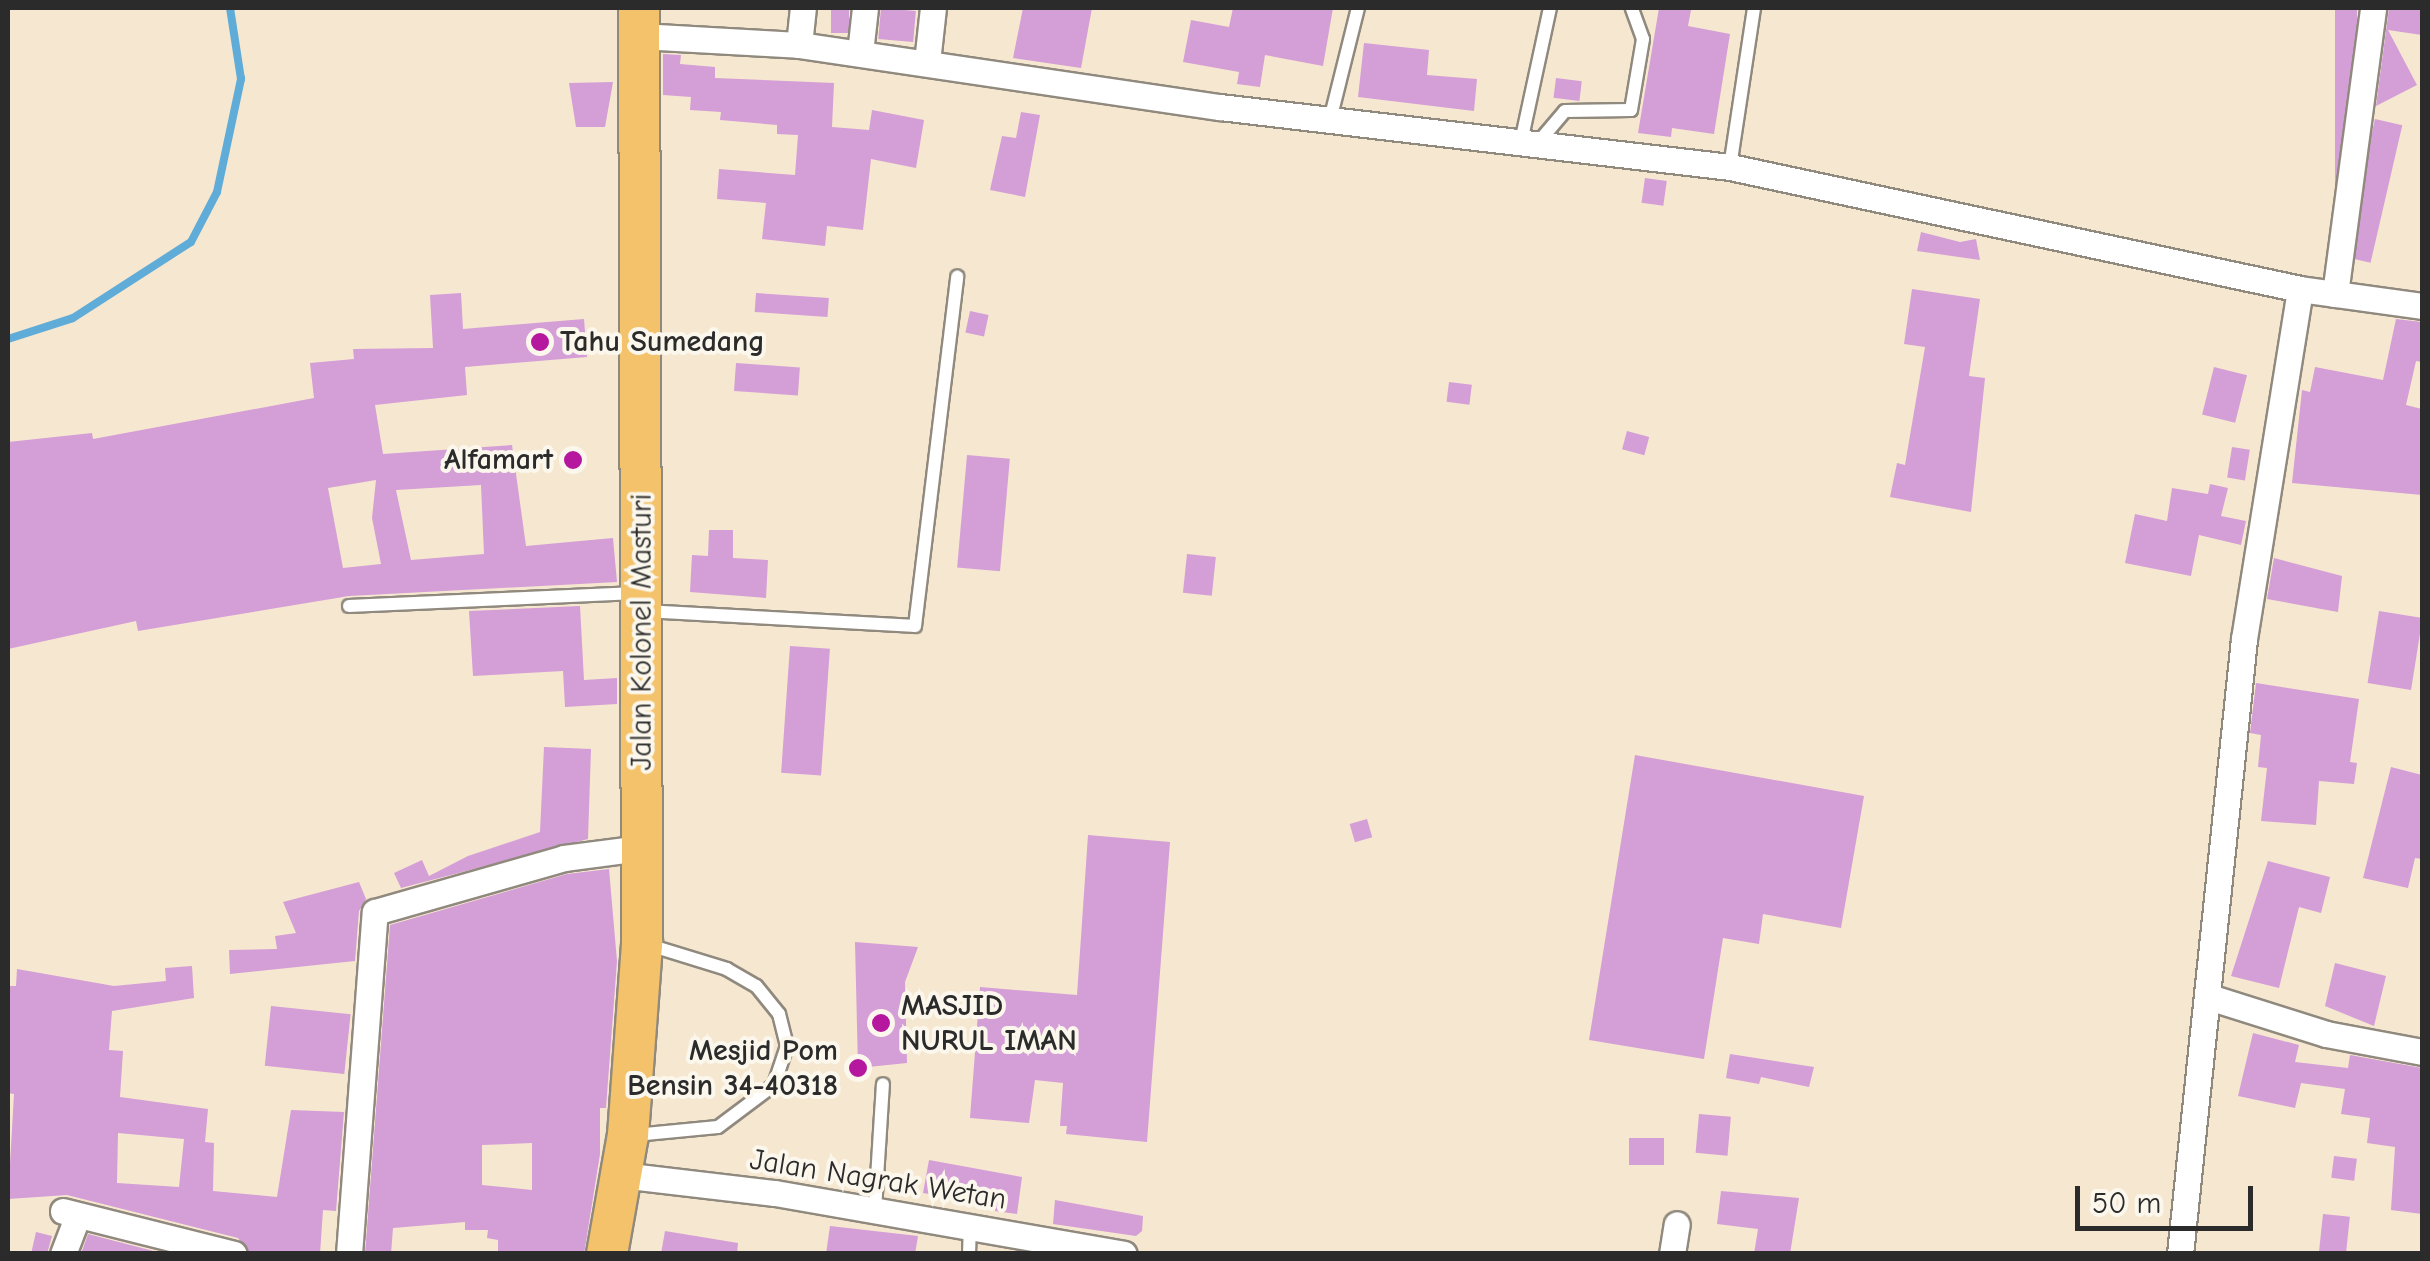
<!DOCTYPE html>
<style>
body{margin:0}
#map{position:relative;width:2430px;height:1261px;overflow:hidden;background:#f6e7d0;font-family:"Comic Neue",sans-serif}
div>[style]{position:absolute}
.stream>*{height:8px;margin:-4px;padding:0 4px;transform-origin:4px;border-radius:4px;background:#60acd8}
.building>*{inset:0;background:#d49ed7;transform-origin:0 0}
.roads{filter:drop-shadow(2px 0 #90897e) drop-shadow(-2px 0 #90897e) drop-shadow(0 2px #90897e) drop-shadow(0 -2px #90897e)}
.lane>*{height:12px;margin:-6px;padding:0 6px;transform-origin:6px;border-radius:6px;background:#fff}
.street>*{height:25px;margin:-12.5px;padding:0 12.5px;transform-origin:12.5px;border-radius:12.5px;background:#fff}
.primary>*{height:40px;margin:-20px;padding:0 20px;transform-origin:20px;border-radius:20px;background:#f3c26a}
.dots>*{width:28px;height:28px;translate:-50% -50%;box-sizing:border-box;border:5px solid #fbf7ec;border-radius:50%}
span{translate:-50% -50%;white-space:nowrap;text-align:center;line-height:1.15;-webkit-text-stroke:8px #fbf7ec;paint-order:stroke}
.poi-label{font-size:30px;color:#2b2b2b;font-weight:700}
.left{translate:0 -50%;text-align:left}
.right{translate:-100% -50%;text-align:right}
.street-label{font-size:30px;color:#2b2b2b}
.frame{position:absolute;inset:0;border:10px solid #2b2b2b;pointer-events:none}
.scale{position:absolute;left:2075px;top:1186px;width:178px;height:45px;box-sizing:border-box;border:5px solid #2b2b2b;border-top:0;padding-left:12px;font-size:30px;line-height:35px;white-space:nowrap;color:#2b2b2b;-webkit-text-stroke:8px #fbf7ec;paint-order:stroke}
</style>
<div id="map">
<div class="stream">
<div style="left:8px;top:339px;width:68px;rotate:-17.9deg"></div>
<div style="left:73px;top:318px;width:140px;rotate:-32.8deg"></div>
<div style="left:191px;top:242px;width:56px;rotate:-62.5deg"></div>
<div style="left:217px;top:192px;width:116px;rotate:-78deg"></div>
<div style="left:241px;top:79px;width:72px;rotate:-98.8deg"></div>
</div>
<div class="building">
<div style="left:831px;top:8px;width:18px;height:25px"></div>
<div style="left:881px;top:8px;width:35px;height:31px;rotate:5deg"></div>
<div style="clip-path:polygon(1023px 8px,1092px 8px,1081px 68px,1013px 58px)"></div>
<div style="clip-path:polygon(1233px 8px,1333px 8px,1323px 66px,1265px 55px,1260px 87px,1237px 84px,1239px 72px,1183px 62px,1191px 20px,1229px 27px)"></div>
<div style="clip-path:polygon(1659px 8px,1691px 10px,1688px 26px,1730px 34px,1714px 134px,1672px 128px,1671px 137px,1638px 133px)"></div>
<div style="left:2335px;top:8px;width:22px;height:243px"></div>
<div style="clip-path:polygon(2389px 8px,2422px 8px,2422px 35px,2388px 30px,2417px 85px,2376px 106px)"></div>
<div style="clip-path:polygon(1364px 43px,1429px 50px,1427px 75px,1477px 79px,1474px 111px,1358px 97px)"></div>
<div style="clip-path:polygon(663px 54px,681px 55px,680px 64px,715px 67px,715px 78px,834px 83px,832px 127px,869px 130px,872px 110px,924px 120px,916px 168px,871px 159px,863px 230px,827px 226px,825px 246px,762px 239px,766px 203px,717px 199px,719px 169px,795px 175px,798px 135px,777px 134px,777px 125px,720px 120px,721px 112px,690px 110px,691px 97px,663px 95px)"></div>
<div style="left:1556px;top:78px;width:26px;height:20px;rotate:7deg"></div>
<div style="clip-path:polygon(613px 82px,605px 127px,576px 127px,569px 83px)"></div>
<div style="clip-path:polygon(1021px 112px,1040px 115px,1025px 197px,990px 190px,1002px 136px,1016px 138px)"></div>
<div style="left:2375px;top:119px;width:28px;height:141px;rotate:13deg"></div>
<div style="left:1645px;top:178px;width:22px;height:25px;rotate:8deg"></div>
<div style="clip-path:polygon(1921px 232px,1960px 242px,1976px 239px,1980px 260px,1917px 251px)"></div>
<div style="clip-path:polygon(1912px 289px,1980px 299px,1969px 376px,1985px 378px,1971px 512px,1890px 497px,1897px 463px,1905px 465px,1925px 347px,1904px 344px)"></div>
<div style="clip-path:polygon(evenodd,461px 293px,463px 329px,584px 319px,587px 357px,465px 367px,467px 395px,375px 405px,383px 454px,512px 445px,526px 546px,613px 538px,617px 582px,349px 596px,138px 631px,136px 621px,8px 649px,8px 442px,92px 433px,93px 439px,314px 398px,310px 363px,354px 359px,353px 349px,433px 348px,430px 295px,461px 293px,376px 480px,372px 518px,381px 564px,343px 568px,328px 488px,376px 480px,461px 293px,481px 485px,484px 554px,411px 560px,396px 490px,481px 485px)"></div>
<div style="left:756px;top:293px;width:73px;height:19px;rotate:4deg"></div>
<div style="left:970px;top:311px;width:19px;height:22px;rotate:12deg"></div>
<div style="clip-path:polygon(2396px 319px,2422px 322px,2422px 362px,2416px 361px,2406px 405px,2422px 409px,2422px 495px,2292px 483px,2302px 390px,2310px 392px,2315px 367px,2383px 380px)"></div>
<div style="left:736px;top:363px;width:64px;height:28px;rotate:4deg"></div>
<div style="left:2214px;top:367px;width:34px;height:49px;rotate:14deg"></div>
<div style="left:1449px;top:382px;width:23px;height:20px;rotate:7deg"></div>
<div style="left:1627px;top:431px;width:23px;height:19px;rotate:15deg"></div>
<div style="left:2232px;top:447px;width:18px;height:31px;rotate:9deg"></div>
<div style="left:967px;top:455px;width:43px;height:113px;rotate:5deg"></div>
<div style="clip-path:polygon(2210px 484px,2228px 488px,2221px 516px,2246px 521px,2241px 545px,2199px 535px,2191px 576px,2125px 563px,2135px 514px,2167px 521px,2172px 488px,2208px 494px)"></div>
<div style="clip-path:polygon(709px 530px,733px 530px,733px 558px,768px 560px,766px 598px,690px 592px,692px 555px,708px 556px)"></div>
<div style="left:1187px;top:554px;width:29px;height:39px;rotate:6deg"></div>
<div style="clip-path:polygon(2274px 558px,2342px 576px,2338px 612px,2267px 599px)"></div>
<div style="clip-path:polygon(580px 606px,584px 680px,617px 678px,617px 704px,565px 707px,563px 671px,473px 676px,469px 611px)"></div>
<div style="left:2379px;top:611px;width:44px;height:73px;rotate:9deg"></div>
<div style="left:790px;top:646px;width:40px;height:127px;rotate:4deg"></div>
<div style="clip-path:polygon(2256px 683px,2359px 699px,2350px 762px,2357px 763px,2354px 784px,2319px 781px,2316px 825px,2261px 821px,2267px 768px,2258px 767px,2261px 735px,2250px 733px)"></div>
<div style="clip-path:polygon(544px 747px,591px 749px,588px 839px,401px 888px,394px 873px,422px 860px,429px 876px,468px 856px,540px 832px)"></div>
<div style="clip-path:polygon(1635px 755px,1864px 796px,1841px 928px,1763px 914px,1759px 944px,1723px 938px,1704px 1059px,1589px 1040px)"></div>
<div style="clip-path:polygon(2391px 767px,2422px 775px,2422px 859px,2415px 858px,2408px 888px,2363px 878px)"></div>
<div style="left:1367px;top:819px;width:19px;height:18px;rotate:74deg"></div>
<div style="clip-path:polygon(1088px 835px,1170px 842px,1147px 1142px,1066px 1134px,1067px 1126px,1060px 1126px,1063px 1083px,1035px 1080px,1029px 1123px,970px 1118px,980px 987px,1077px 995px)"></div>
<div style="clip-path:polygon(2268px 861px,2330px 877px,2321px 913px,2299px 907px,2279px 988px,2231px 976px)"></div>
<div style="clip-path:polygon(evenodd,609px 869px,617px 961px,606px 1108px,600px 1108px,600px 1154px,584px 1254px,498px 1254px,498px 1240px,487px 1238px,488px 1230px,465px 1230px,465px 1222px,393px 1228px,391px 1254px,365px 1254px,390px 925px,567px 874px,609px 869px,532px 1143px,532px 1190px,482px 1185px,482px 1145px,532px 1143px)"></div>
<div style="clip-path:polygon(359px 882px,366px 899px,359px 911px,355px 961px,230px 974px,229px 950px,277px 949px,275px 936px,296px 933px,283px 902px)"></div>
<div style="clip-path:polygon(855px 942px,918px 947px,905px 982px,907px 1063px,858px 1068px)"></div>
<div style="clip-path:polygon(2335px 963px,2386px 976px,2374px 1026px,2325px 1006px)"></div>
<div style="clip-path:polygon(evenodd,192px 966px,194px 998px,112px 1011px,109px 1050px,123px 1051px,120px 1097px,208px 1109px,205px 1142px,214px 1143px,213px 1191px,277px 1197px,291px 1110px,344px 1112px,336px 1211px,323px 1210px,320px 1254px,250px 1254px,238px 1238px,67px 1195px,8px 1199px,14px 1094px,8px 1093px,8px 986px,16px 986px,17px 969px,114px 986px,166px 981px,165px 968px,192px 966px,118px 1133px,184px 1139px,179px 1187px,117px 1183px,118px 1133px)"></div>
<div style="left:271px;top:1006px;width:80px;height:60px;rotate:6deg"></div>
<div style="clip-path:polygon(2253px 1033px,2299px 1045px,2295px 1062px,2348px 1068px,2350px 1055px,2422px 1068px,2422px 1214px,2391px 1210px,2395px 1147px,2367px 1143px,2370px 1118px,2341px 1114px,2345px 1089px,2301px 1083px,2295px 1108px,2238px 1096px)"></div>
<div style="clip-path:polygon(1730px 1054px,1814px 1067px,1809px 1087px,1761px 1077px,1759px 1084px,1726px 1078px)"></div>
<div style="left:1699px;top:1114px;width:32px;height:39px;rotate:5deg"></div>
<div style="left:1629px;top:1138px;width:35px;height:27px"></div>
<div style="left:2334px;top:1156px;width:23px;height:22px;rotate:7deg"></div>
<div style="clip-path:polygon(929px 1160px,1022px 1177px,1017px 1214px,995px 1211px,996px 1204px,923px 1193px)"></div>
<div style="clip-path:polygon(1721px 1191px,1799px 1198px,1790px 1254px,1754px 1254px,1758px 1229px,1717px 1224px)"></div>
<div style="clip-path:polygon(1055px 1200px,1143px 1216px,1142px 1231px,1136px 1236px,1053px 1224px)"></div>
<div style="left:2323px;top:1214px;width:27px;height:40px;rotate:6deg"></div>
<div style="clip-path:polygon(830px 1226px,918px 1236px,915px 1254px,826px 1254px)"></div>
<div style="clip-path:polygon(665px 1231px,738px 1243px,737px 1254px,661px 1254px)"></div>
<div style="clip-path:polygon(36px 1232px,52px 1236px,47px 1254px,31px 1254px)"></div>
<div style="clip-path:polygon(88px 1234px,165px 1254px,81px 1254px)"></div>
</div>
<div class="roads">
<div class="lane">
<div style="left:1331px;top:116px;width:111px;rotate:-76deg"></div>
<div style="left:1521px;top:142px;width:137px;rotate:-77.8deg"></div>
<div style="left:1537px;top:144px;width:43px;rotate:-49.7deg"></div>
<div style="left:1565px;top:111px;width:66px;rotate:-0.9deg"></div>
<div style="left:1631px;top:110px;width:72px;rotate:-80.4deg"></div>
<div style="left:1643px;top:39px;width:33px;rotate:-110deg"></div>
<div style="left:1730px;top:167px;width:161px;rotate:-81.4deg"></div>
<div style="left:349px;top:606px;width:287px;rotate:-2.6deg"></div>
<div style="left:646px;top:611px;width:269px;rotate:3.2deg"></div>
<div style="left:915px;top:626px;width:352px;rotate:-83.1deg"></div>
<div style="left:635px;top:1135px;width:83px;rotate:-5.5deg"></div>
<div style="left:718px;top:1127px;width:70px;rotate:-36.9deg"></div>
<div style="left:774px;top:1085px;width:41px;rotate:-71.6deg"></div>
<div style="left:787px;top:1046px;width:33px;rotate:-104deg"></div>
<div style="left:779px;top:1014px;width:36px;rotate:-129deg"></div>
<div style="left:756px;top:986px;width:34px;rotate:-150deg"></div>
<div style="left:727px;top:969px;width:82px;rotate:-162.9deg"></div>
<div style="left:875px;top:1210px;width:126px;rotate:-86.4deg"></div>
<div style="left:969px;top:1254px;width:26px;rotate:-88deg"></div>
</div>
<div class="street">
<div style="left:639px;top:36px;width:160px;rotate:3.2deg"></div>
<div style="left:799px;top:45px;width:426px;rotate:8.4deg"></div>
<div style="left:1220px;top:107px;width:514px;rotate:6.71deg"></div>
<div style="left:1730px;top:167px;width:583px;rotate:12.08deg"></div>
<div style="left:2300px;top:289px;width:123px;rotate:7.9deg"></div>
<div style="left:799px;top:45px;width:37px;rotate:-84deg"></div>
<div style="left:860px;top:53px;width:45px;rotate:-83.7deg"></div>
<div style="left:927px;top:62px;width:54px;rotate:-83.7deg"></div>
<div style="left:2335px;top:294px;width:289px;rotate:-82.4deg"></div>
<div style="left:2209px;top:997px;width:123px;rotate:17.5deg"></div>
<div style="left:2326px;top:1034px;width:98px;rotate:10.6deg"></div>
<div style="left:621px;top:1175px;width:155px;rotate:6.7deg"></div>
<div style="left:775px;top:1193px;width:354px;rotate:9.9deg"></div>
<div style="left:63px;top:1211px;width:176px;rotate:14.1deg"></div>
<div style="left:63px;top:1254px;width:39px;rotate:-69deg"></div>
<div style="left:349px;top:1254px;width:343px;rotate:-85.7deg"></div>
<div style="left:375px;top:912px;width:197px;rotate:-15.9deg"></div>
<div style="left:564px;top:858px;width:78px;rotate:-7.4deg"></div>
<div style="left:1672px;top:1254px;width:30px;rotate:-81deg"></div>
<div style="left:2180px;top:1254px;width:618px;rotate:-84.06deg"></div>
<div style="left:2244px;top:639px;width:354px;rotate:-80.9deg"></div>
</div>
<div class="primary">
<div style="left:607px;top:1254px;width:121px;rotate:-80deg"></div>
<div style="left:628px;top:1135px;width:192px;rotate:-85.8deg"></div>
<div style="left:642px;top:944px;width:936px;rotate:-90.18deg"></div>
</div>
</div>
<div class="dots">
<div style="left:540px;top:342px;background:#b5179e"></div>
<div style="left:573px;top:460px;background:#b5179e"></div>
<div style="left:881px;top:1023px;background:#b5179e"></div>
<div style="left:858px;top:1068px;background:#b5179e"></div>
</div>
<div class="poi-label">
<span class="left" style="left:560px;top:342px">Tahu Sumedang</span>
<span class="right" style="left:553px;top:460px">Alfamart</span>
<span class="left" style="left:901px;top:1023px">MASJID<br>NURUL IMAN</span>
<span class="right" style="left:838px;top:1068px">Mesjid Pom<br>Bensin 34-40318</span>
</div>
<div class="street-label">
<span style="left:642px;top:632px;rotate:-90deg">Jalan Kolonel Masturi</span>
<span style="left:878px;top:1180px;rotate:9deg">Jalan Nagrak Wetan</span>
</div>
<div class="frame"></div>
<div class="scale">50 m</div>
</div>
